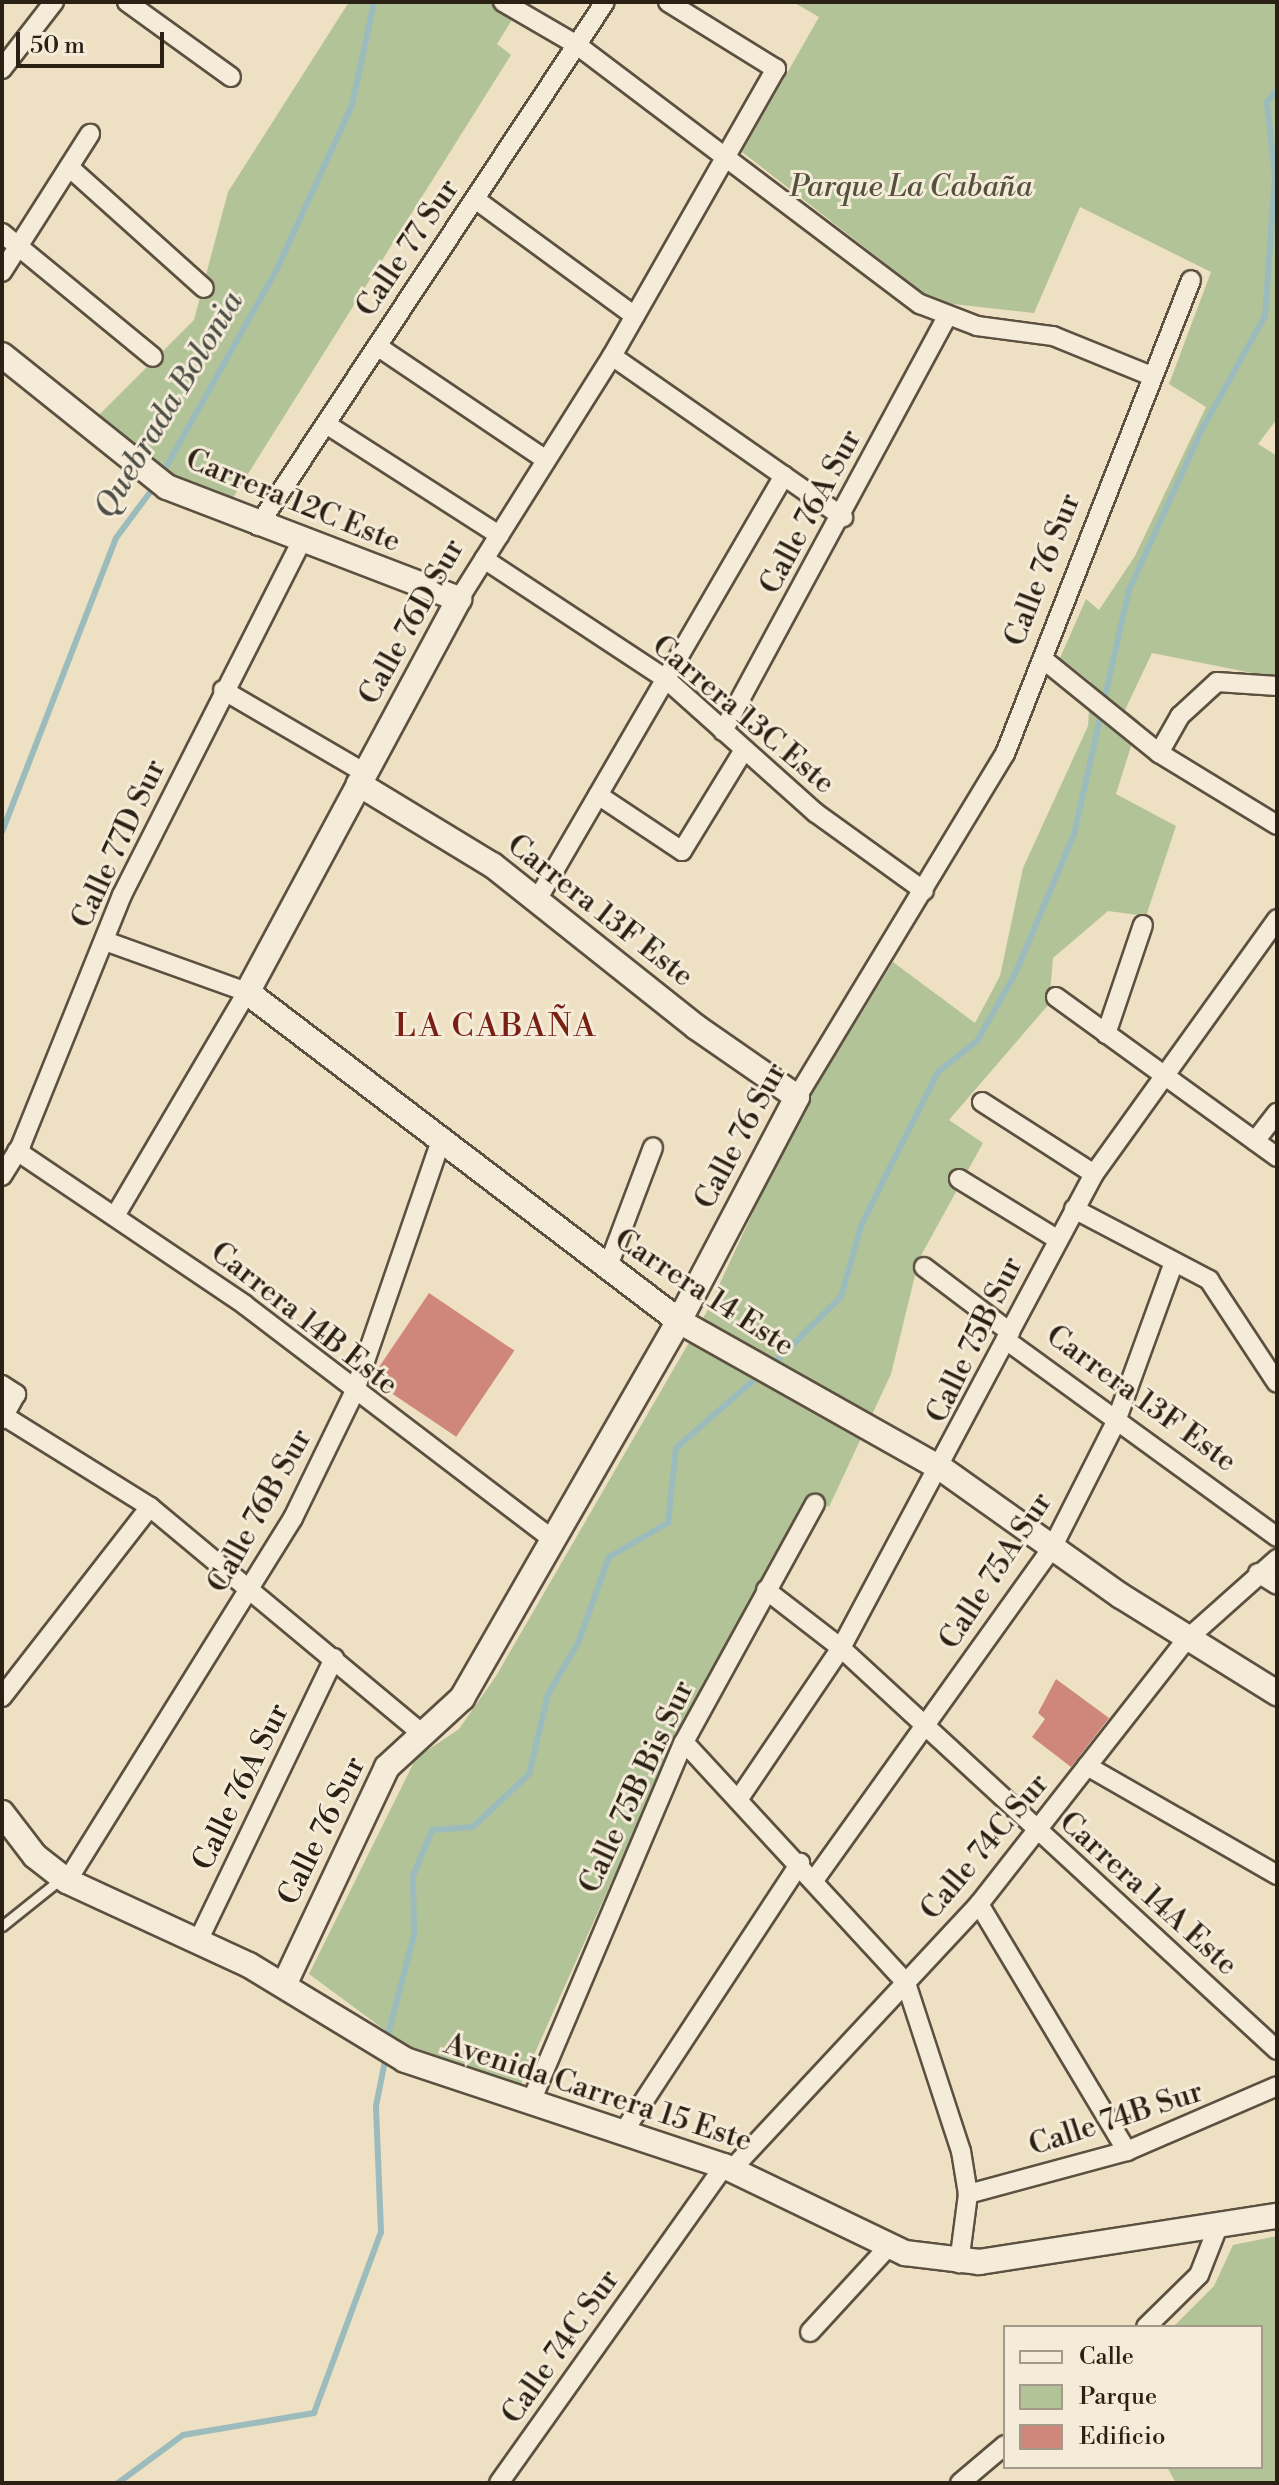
<!DOCTYPE html>
<meta charset="utf-8">
<style>
body{margin:0}
#map{position:relative;width:1279px;height:2485px;overflow:hidden;background:#eee0c3;font-family:"Libre Bodoni",serif}
div>[style]{position:absolute}
.green>*{inset:0;background:#b3c398}
.stream>*{height:6px;margin:-3px;padding:0 3px;transform-origin:3px;border-radius:3px;background:#9cbbbc}
.building>*{inset:0;background:#d0877b;transform-origin:0 0}
.roads{filter:drop-shadow(2px 0 #5c5040) drop-shadow(-2px 0 #5c5040) drop-shadow(0 2px #5c5040) drop-shadow(0 -2px #5c5040)}
.lane>*{height:9px;margin:-4.5px;padding:0 4.5px;transform-origin:4.5px;border-radius:4.5px;background:#f4ebd8}
.street>*{height:18px;margin:-9px;padding:0 9px;transform-origin:9px;border-radius:9px;background:#f4ebd8}
.secondary>*{height:24px;margin:-12px;padding:0 12px;transform-origin:12px;border-radius:12px;background:#f4ebd8}
span{translate:-50% -50%;white-space:nowrap;text-align:center;line-height:1.15;-webkit-text-stroke:6px #f4ebd8;paint-order:stroke}
.park-label{font-size:30px;color:#54513c;font-style:italic}
.street-label{font-size:30px;color:#2b2014}
.water-label{font-size:32px;color:#4d4e46;font-style:italic}
.neighbourhood-label{font-size:32px;color:#7a1f14;letter-spacing:2px}
.frame{position:absolute;inset:0;border:4px solid #2b2014;pointer-events:none}
.legend{position:absolute;left:1003px;top:2325px;width:260px;height:144px;box-sizing:border-box;background:#f4ebd8;border:2px solid #a49a8a;margin:0;padding:10px 14px;list-style:none;font-size:24px;color:#2b2014}
.legend li{display:flex;align-items:center;gap:16px;height:40px}
.legend b{width:40px;border:2px solid #a49a8a}
.scale{position:absolute;left:16px;top:32px;width:148px;height:36px;box-sizing:border-box;border:4px solid #2b2014;border-top:0;padding-left:10px;font-size:24px;line-height:28px;white-space:nowrap;color:#2b2014;-webkit-text-stroke:6px #f4ebd8;paint-order:stroke}
</style>
<div id="map">
<div class="green">
<div style="clip-path:polygon(349px 2px,523px 2px,497px 44px,511px 55px,231px 501px,173px 480px,98px 416px,194px 320px,228px 192px)"></div>
<div style="clip-path:polygon(793px 2px,1277px 2px,1277px 419px,1258px 444px,1277px 456px,1277px 678px,1152px 653px,1125px 710px,1139px 721px,1116px 794px,1176px 826px,1146px 916px,1108px 911px,1053px 958px,1049px 1004px,949px 1120px,983px 1143px,919px 1259px,891px 1374px,829px 1507px,811px 1497px,658px 1778px,521px 2084px,405px 2045px,309px 1974px,416px 1758px,459px 1729px,496px 1676px,706px 1313px,797px 1118px,893px 962px,975px 1023px,1000px 976px,1023px 868px,1088px 726px,1091px 682px,1060px 658px,1086px 599px,1099px 610px,1135px 556px,1206px 407px,1169px 384px,1211px 272px,1080px 207px,1034px 313px,935px 302px,742px 152px,819px 17px)"></div>
<div style="clip-path:polygon(1277px 2236px,1277px 2483px,1176px 2483px,1167px 2467px,1261px 2467px,1261px 2327px,1173px 2327px,1214px 2286px,1233px 2245px)"></div>
</div>
<div class="stream">
<div style="left:162px;top:474px;width:235px;rotate:-60.7deg"></div>
<div style="left:277px;top:269px;width:180px;rotate:-65.4deg"></div>
<div style="left:352px;top:105px;width:105px;rotate:-77.9deg"></div>
<div style="left:2px;top:832px;width:315px;rotate:-68.8deg"></div>
<div style="left:116px;top:538px;width:64px;rotate:-53.3deg"></div>
<div style="left:771px;top:1366px;width:98px;rotate:-44.6deg"></div>
<div style="left:841px;top:1297px;width:74px;rotate:-74.3deg"></div>
<div style="left:861px;top:1226px;width:55px;rotate:-63.9deg"></div>
<div style="left:885px;top:1177px;width:118px;rotate:-63.2deg"></div>
<div style="left:938px;top:1072px;width:50px;rotate:-38.5deg"></div>
<div style="left:977px;top:1041px;width:77px;rotate:-60.4deg"></div>
<div style="left:1015px;top:974px;width:152px;rotate:-67.1deg"></div>
<div style="left:1074px;top:834px;width:250px;rotate:-77.3deg"></div>
<div style="left:1129px;top:590px;width:175px;rotate:-65.6deg"></div>
<div style="left:1201px;top:431px;width:132px;rotate:-60.9deg"></div>
<div style="left:1265px;top:316px;width:139px;rotate:-85.9deg"></div>
<div style="left:1275px;top:177px;width:75px;rotate:-96.1deg"></div>
<div style="left:1267px;top:102px;width:16px;rotate:-50deg"></div>
<div style="left:389px;top:2031px;width:99px;rotate:-75.4deg"></div>
<div style="left:414px;top:1935px;width:59px;rotate:-91deg"></div>
<div style="left:413px;top:1876px;width:50px;rotate:-67.6deg"></div>
<div style="left:432px;top:1830px;width:41px;rotate:-4.2deg"></div>
<div style="left:473px;top:1827px;width:77px;rotate:-43.4deg"></div>
<div style="left:529px;top:1774px;width:82px;rotate:-76.6deg"></div>
<div style="left:548px;top:1694px;width:59px;rotate:-59.5deg"></div>
<div style="left:578px;top:1643px;width:91px;rotate:-70.2deg"></div>
<div style="left:609px;top:1557px;width:68px;rotate:-30deg"></div>
<div style="left:668px;top:1523px;width:75px;rotate:-83.9deg"></div>
<div style="left:676px;top:1448px;width:114px;rotate:-41.1deg"></div>
<div style="left:118px;top:2483px;width:81px;rotate:-36.4deg"></div>
<div style="left:183px;top:2435px;width:133px;rotate:-9.5deg"></div>
<div style="left:314px;top:2413px;width:193px;rotate:-69.7deg"></div>
<div style="left:381px;top:2232px;width:126px;rotate:-92.3deg"></div>
<div style="left:376px;top:2106px;width:51px;rotate:-78.7deg"></div>
</div>
<div class="building">
<div style="left:429px;top:1293px;width:103px;height:104px;rotate:34deg"></div>
<div style="clip-path:polygon(1056px 1679px,1109px 1718px,1071px 1767px,1032px 1737px,1045px 1719px,1038px 1713px)"></div>
</div>
<div class="roads">
<div class="lane">
<div style="left:2px;top:1926px;width:77px;rotate:-38.7deg"></div>
</div>
<div class="street">
<div style="left:127px;top:2px;width:128px;rotate:35.8deg"></div>
<div style="left:503px;top:2px;width:86px;rotate:30.2deg"></div>
<div style="left:577px;top:45px;width:430px;rotate:37.1deg"></div>
<div style="left:920px;top:304px;width:61px;rotate:21.1deg"></div>
<div style="left:977px;top:326px;width:77px;rotate:7.5deg"></div>
<div style="left:1053px;top:336px;width:104px;rotate:22.1deg"></div>
<div style="left:2px;top:69px;width:85px;rotate:-52.2deg"></div>
<div style="left:69px;top:167px;width:181px;rotate:41.9deg"></div>
<div style="left:475px;top:199px;width:198px;rotate:36.2deg"></div>
<div style="left:2px;top:233px;width:195px;rotate:39.4deg"></div>
<div style="left:2px;top:272px;width:164px;rotate:-57.5deg"></div>
<div style="left:377px;top:346px;width:204px;rotate:34deg"></div>
<div style="left:612px;top:356px;width:282px;rotate:34.9deg"></div>
<div style="left:326px;top:424px;width:206px;rotate:32.7deg"></div>
<div style="left:258px;top:526px;width:628px;rotate:-56.49deg"></div>
<div style="left:484px;top:559px;width:218px;rotate:33.4deg"></div>
<div style="left:666px;top:679px;width:201px;rotate:41.8deg"></div>
<div style="left:816px;top:813px;width:133px;rotate:35.8deg"></div>
<div style="left:459px;top:599px;width:287px;rotate:-57.8deg"></div>
<div style="left:612px;top:356px;width:331px;rotate:-60.3deg"></div>
<div style="left:776px;top:69px;width:127px;rotate:-148.2deg"></div>
<div style="left:1044px;top:660px;width:148px;rotate:39deg"></div>
<div style="left:1159px;top:753px;width:138px;rotate:31.4deg"></div>
<div style="left:223px;top:690px;width:164px;rotate:30.3deg"></div>
<div style="left:723px;top:731px;width:469px;rotate:-61.6deg"></div>
<div style="left:1159px;top:753px;width:43px;rotate:-60.4deg"></div>
<div style="left:1180px;top:716px;width:50px;rotate:-42.6deg"></div>
<div style="left:1217px;top:682px;width:60px;rotate:3.8deg"></div>
<div style="left:598px;top:795px;width:101px;rotate:33.7deg"></div>
<div style="left:682px;top:851px;width:119px;rotate:-58.5deg"></div>
<div style="left:537px;top:900px;width:491px;rotate:-59.8deg"></div>
<div style="left:105px;top:941px;width:151px;rotate:19.8deg"></div>
<div style="left:247px;top:992px;width:258px;rotate:120.5deg"></div>
<div style="left:1056px;top:997px;width:273px;rotate:35.9deg"></div>
<div style="left:1106px;top:1034px;width:115px;rotate:-71.3deg"></div>
<div style="left:797px;top:1097px;width:401px;rotate:-58.8deg"></div>
<div style="left:1005px;top:754px;width:509px;rotate:-68.57deg"></div>
<div style="left:982px;top:1102px;width:133px;rotate:32.7deg"></div>
<div style="left:1255px;top:1141px;width:36px;rotate:-52deg"></div>
<div style="left:17px;top:1151px;width:275px;rotate:34deg"></div>
<div style="left:245px;top:1305px;width:386px;rotate:37.3deg"></div>
<div style="left:2px;top:1176px;width:36px;rotate:-58deg"></div>
<div style="left:21px;top:1145px;width:270px;rotate:-68deg"></div>
<div style="left:122px;top:895px;width:396px;rotate:-63.1deg"></div>
<div style="left:959px;top:1179px;width:115px;rotate:31.5deg"></div>
<div style="left:1074px;top:1209px;width:153px;rotate:27.7deg"></div>
<div style="left:1209px;top:1280px;width:123px;rotate:56.6deg"></div>
<div style="left:924px;top:1267px;width:108px;rotate:37.1deg"></div>
<div style="left:607px;top:1269px;width:130px;rotate:-69.3deg"></div>
<div style="left:1006px;top:1340px;width:335px;rotate:36deg"></div>
<div style="left:2px;top:1385px;width:17px;rotate:33deg"></div>
<div style="left:16px;top:1394px;width:29px;rotate:119deg"></div>
<div style="left:4px;top:1416px;width:172px;rotate:31.9deg"></div>
<div style="left:150px;top:1507px;width:350px;rotate:39.8deg"></div>
<div style="left:1258px;top:1573px;width:22px;rotate:32deg"></div>
<div style="left:766px;top:1590px;width:95px;rotate:37.7deg"></div>
<div style="left:841px;top:1648px;width:593px;rotate:42.68deg"></div>
<div style="left:2px;top:1697px;width:241px;rotate:-52.1deg"></div>
<div style="left:684px;top:1742px;width:328px;rotate:47.3deg"></div>
<div style="left:906px;top:1983px;width:177px;rotate:71.9deg"></div>
<div style="left:961px;top:2151px;width:44px;rotate:80.8deg"></div>
<div style="left:968px;top:2194px;width:70px;rotate:97.4deg"></div>
<div style="left:1087px;top:1766px;width:219px;rotate:29.8deg"></div>
<div style="left:740px;top:1797px;width:180px;rotate:-55.9deg"></div>
<div style="left:841px;top:1648px;width:537px;rotate:-61.91deg"></div>
<div style="left:1094px;top:1174px;width:314px;rotate:-54.3deg"></div>
<div style="left:815px;top:1879px;width:407px;rotate:-54.4deg"></div>
<div style="left:1052px;top:1548px;width:139px;rotate:-63.1deg"></div>
<div style="left:1115px;top:1424px;width:169px;rotate:-70deg"></div>
<div style="left:67px;top:1881px;width:428px;rotate:-58.1deg"></div>
<div style="left:293px;top:1518px;width:139px;rotate:-64deg"></div>
<div style="left:354px;top:1393px;width:271px;rotate:-71deg"></div>
<div style="left:979px;top:1904px;width:288px;rotate:59.1deg"></div>
<div style="left:198px;top:1941px;width:314px;rotate:-64.3deg"></div>
<div style="left:530px;top:2104px;width:393px;rotate:-67deg"></div>
<div style="left:684px;top:1742px;width:272px;rotate:-61.2deg"></div>
<div style="left:624px;top:2131px;width:321px;rotate:-56.7deg"></div>
<div style="left:732px;top:2169px;width:362px;rotate:-47deg"></div>
<div style="left:979px;top:1904px;width:335px;rotate:-51.9deg"></div>
<div style="left:1186px;top:1640px;width:122px;rotate:-41.7deg"></div>
<div style="left:968px;top:2194px;width:165px;rotate:-15.1deg"></div>
<div style="left:1127px;top:2151px;width:163px;rotate:-23.4deg"></div>
<div style="left:1146px;top:2327px;width:74px;rotate:-44.5deg"></div>
<div style="left:1199px;top:2275px;width:49px;rotate:-68.6deg"></div>
<div style="left:810px;top:2332px;width:117px;rotate:-47.4deg"></div>
<div style="left:499px;top:2483px;width:389px;rotate:-54.6deg"></div>
<div style="left:960px;top:2483px;width:59px;rotate:-40.2deg"></div>
</div>
<div class="secondary">
<div style="left:2px;top:355px;width:211px;rotate:38.7deg"></div>
<div style="left:167px;top:487px;width:313px;rotate:21deg"></div>
<div style="left:459px;top:599px;width:447px;rotate:118.3deg"></div>
<div style="left:247px;top:992px;width:543px;rotate:37.29deg"></div>
<div style="left:679px;top:1321px;width:302px;rotate:29.4deg"></div>
<div style="left:942px;top:1469px;width:219px;rotate:35.4deg"></div>
<div style="left:1121px;top:1596px;width:184px;rotate:31.9deg"></div>
<div style="left:2px;top:1813px;width:54px;rotate:52.5deg"></div>
<div style="left:35px;top:1856px;width:41px;rotate:38deg"></div>
<div style="left:67px;top:1881px;width:200px;rotate:24.8deg"></div>
<div style="left:249px;top:1965px;width:183px;rotate:31.3deg"></div>
<div style="left:405px;top:2060px;width:336px;rotate:18.4deg"></div>
<div style="left:724px;top:2166px;width:201px;rotate:25.7deg"></div>
<div style="left:905px;top:2253px;width:75px;rotate:6.9deg"></div>
<div style="left:979px;top:2262px;width:302px;rotate:-8.8deg"></div>
<div style="left:284px;top:1985px;width:241px;rotate:-64.7deg"></div>
<div style="left:387px;top:1767px;width:102px;rotate:-42.6deg"></div>
<div style="left:462px;top:1698px;width:435px;rotate:-60.1deg"></div>
<div style="left:679px;top:1321px;width:253px;rotate:-62.2deg"></div>
<div style="left:797px;top:1097px;width:123px;rotate:-145.3deg"></div>
<div style="left:696px;top:1027px;width:260px;rotate:-141.5deg"></div>
<div style="left:492px;top:865px;width:156px;rotate:-148.7deg"></div>
</div>
</div>
<div class="park-label">
<span style="left:911px;top:187px">Parque La Cabaña</span>
</div>
<div class="street-label">
<span style="left:408px;top:248px;rotate:-56deg">Calle 77 Sur</span>
<span style="left:293px;top:501px;rotate:22deg">Carrera 12C Este</span>
<span style="left:811px;top:512px;rotate:-62deg">Calle 76A Sur</span>
<span style="left:1043px;top:570px;rotate:-69deg">Calle 76 Sur</span>
<span style="left:412px;top:622px;rotate:-61deg">Calle 76D Sur</span>
<span style="left:743px;top:715px;rotate:40deg">Carrera 13C Este</span>
<span style="left:119px;top:844px;rotate:-65deg">Calle 77D Sur</span>
<span style="left:600px;top:911px;rotate:38deg">Carrera 13F Este</span>
<span style="left:741px;top:1136px;rotate:-62deg">Calle 76 Sur</span>
<span style="left:704px;top:1293px;rotate:33deg">Carrera 14 Este</span>
<span style="left:304px;top:1319px;rotate:38deg">Carrera 14B Este</span>
<span style="left:975px;top:1340px;rotate:-64deg">Calle 75B Sur</span>
<span style="left:1141px;top:1399px;rotate:36deg">Carrera 13F Este</span>
<span style="left:260px;top:1511px;rotate:-61deg">Calle 76B Sur</span>
<span style="left:996px;top:1571px;rotate:-57deg">Calle 75A Sur</span>
<span style="left:241px;top:1787px;rotate:-64deg">Calle 76A Sur</span>
<span style="left:637px;top:1787px;rotate:-65deg">Calle 75B Bis Sur</span>
<span style="left:322px;top:1831px;rotate:-64deg">Calle 76 Sur</span>
<span style="left:985px;top:1847px;rotate:-50deg">Calle 74C Sur</span>
<span style="left:1148px;top:1894px;rotate:42deg">Carrera 14A Este</span>
<span style="left:598px;top:2093px;rotate:18deg">Avenida Carrera 15 Este</span>
<span style="left:1116px;top:2119px;rotate:-18deg">Calle 74B Sur</span>
<span style="left:561px;top:2347px;rotate:-55deg">Calle 74C Sur</span>
</div>
<div class="water-label">
<span style="left:169px;top:405px;rotate:-59deg">Quebrada Bolonia</span>
</div>
<div class="neighbourhood-label">
<span style="left:496px;top:1026px">LA CABAÑA</span>
</div>
<div class="frame"></div>
<ul class="legend">
<li><b style="height:10px;background:#f4ebd8"></b>Calle</li>
<li><b style="height:22px;background:#b3c398"></b>Parque</li>
<li><b style="height:22px;background:#d0877b"></b>Edificio</li>
</ul>
<div class="scale">50 m</div>
</div>
